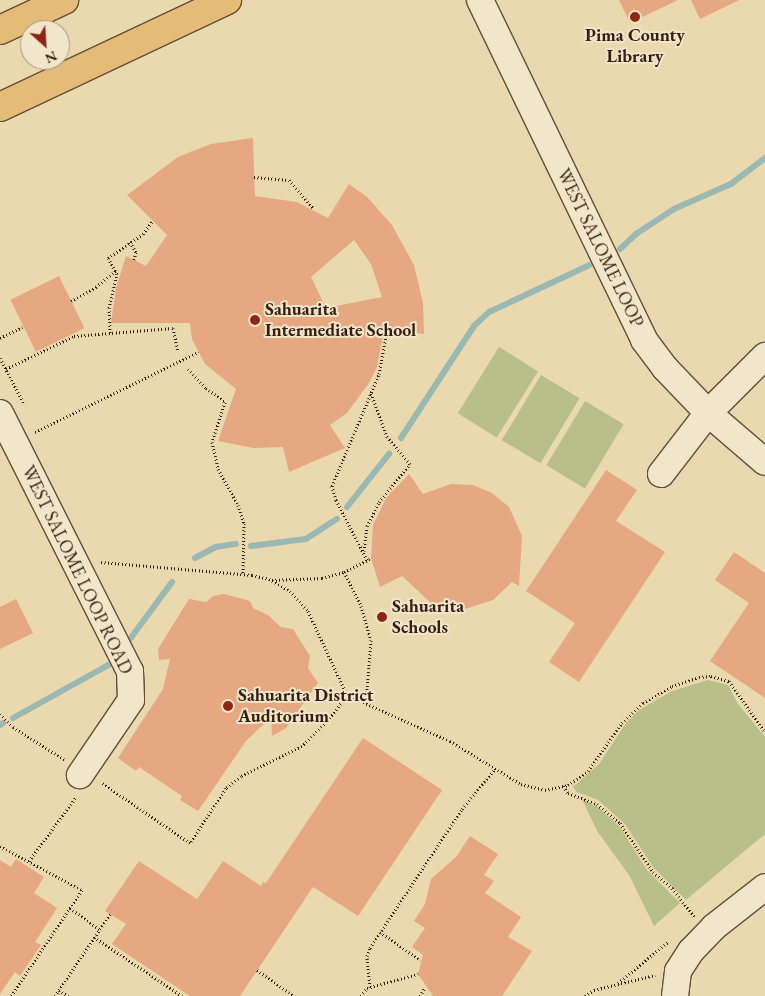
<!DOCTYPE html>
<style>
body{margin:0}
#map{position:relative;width:765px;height:996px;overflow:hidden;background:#ead9ae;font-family:"EB Garamond",serif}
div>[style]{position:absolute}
.green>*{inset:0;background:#b8bf89;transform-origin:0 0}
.stream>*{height:6px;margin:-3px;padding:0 3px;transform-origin:3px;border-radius:3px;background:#9ab9b3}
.building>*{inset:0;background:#e5a880;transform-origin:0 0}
.path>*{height:3px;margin-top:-1.5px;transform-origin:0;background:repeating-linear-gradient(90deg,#361f12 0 1px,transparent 0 3.5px)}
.roads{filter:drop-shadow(1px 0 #634e39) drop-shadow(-1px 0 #634e39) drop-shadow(0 1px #634e39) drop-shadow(0 -1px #634e39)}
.minor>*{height:26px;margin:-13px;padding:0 13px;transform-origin:13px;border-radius:13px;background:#f1e6ca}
.major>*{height:28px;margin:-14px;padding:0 14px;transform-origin:14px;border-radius:14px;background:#e5bc77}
.dots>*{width:14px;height:14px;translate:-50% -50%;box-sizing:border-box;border:2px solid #f1e6ca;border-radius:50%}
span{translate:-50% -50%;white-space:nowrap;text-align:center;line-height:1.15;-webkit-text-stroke:4px #f1e6ca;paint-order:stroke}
.poi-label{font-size:18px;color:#361f12;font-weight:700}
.left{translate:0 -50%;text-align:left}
.street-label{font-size:18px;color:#361f12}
.north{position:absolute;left:20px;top:20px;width:50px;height:50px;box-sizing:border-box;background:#f1e6ca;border:1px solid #a69680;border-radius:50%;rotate:154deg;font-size:14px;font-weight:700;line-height:20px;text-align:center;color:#361f12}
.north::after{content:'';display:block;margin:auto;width:18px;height:22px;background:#8f2418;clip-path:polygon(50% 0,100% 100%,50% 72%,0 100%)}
</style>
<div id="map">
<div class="green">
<div style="left:499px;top:347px;width:46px;height:78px;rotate:32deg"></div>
<div style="left:541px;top:375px;width:45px;height:76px;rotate:31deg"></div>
<div style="left:585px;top:401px;width:45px;height:75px;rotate:31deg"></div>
<div style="clip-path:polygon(708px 680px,728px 685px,738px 704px,765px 737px,765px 834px,686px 900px,653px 867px,625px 824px,598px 800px,577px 792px,573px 787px,599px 764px,626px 723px,639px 710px,672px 691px)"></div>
<div style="clip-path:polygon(582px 799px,598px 807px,620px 827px,647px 870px,680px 903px,654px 926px,629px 875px,597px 831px)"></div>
</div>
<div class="stream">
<div style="left:620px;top:249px;width:22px;rotate:-43deg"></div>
<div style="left:636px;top:234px;width:45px;rotate:-33.3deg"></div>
<div style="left:674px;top:209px;width:62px;rotate:-23.7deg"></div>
<div style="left:731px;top:184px;width:43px;rotate:-37.4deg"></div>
<div style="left:401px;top:438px;width:134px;rotate:-56.9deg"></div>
<div style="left:474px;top:326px;width:21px;rotate:-43deg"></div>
<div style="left:489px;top:312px;width:111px;rotate:-25deg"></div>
<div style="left:347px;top:507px;width:68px;rotate:-51.6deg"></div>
<div style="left:251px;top:546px;width:55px;rotate:-7.3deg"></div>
<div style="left:306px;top:539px;width:37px;rotate:-33deg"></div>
<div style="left:195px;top:558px;width:24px;rotate:-28deg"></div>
<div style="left:216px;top:547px;width:20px;rotate:-9deg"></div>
<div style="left:130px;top:639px;width:71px;rotate:-53.6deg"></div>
<div style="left:13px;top:718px;width:111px;rotate:-29.1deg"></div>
<div style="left:0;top:725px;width:4px;rotate:-34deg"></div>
</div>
<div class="building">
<div style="clip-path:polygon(619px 0,678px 0,630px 23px)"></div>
<div style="clip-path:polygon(691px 0,739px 0,700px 19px)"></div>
<div style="clip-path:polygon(evenodd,253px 138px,255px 196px,297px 202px,328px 218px,349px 184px,367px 197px,392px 225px,414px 265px,423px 303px,424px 334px,384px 330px,377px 367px,369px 383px,347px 413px,330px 425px,345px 448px,289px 472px,283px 447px,253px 448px,218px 441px,236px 389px,205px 364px,192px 339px,190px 323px,111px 323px,116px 288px,126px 256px,146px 266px,167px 235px,127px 195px,178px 157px,211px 144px,253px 138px,354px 240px,371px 264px,382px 297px,326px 308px,311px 277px,354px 240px)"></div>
<div style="left:59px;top:276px;width:58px;height:54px;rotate:64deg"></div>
<div style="clip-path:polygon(606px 470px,637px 490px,616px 521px,665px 552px,579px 682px,549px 662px,575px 623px,526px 591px)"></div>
<div style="clip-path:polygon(409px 474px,423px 494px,451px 484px,473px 485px,492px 493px,509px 507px,522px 536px,519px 586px,512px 582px,493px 600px,462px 610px,431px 603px,402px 576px,380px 587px,371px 558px,373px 525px,386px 498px)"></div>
<div style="clip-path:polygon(734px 552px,765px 573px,765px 698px,710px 661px,749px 603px,715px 580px)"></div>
<div style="clip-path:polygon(224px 594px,250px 601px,253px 608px,268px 615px,281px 627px,293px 629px,310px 656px,308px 668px,318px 683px,286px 728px,272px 736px,271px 717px,246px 741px,198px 811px,180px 800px,182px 796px,139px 767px,136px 771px,118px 758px,163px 689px,170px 659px,159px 660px,158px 649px,189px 599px,206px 602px,213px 596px)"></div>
<div style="clip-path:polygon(16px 599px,33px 633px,0 649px,0 607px)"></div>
<div style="clip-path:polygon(363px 738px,442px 790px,358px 916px,313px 887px,240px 996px,190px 996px,112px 944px,126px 924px,105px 911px,139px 861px,197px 899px,223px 861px,261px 886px,263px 882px,266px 883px)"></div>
<div style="clip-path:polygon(470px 836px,498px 854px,484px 875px,494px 881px,485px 893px,521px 917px,508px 937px,532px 951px,502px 996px,433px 996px,418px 974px,423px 955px,412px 947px,425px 928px,414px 921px,425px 904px,431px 879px,456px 857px)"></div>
<div style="clip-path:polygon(16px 859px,44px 877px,34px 893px,57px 908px,35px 942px,41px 945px,20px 976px,15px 972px,0 994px,0 860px,11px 867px)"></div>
</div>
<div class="path">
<div style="left:254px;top:177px;width:35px;rotate:5deg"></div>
<div style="left:289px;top:180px;width:38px;rotate:49deg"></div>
<div style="left:130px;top:242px;width:12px;rotate:59deg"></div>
<div style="left:136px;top:252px;width:8px;rotate:104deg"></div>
<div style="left:71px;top:301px;width:29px;rotate:-29deg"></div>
<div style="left:96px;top:287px;width:26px;rotate:-40deg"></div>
<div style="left:110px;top:333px;width:25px;rotate:-92deg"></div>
<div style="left:109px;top:308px;width:35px;rotate:-77deg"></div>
<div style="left:117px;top:274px;width:18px;rotate:-119deg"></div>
<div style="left:108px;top:258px;width:42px;rotate:-34.4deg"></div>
<div style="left:143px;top:234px;width:17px;rotate:-54deg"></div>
<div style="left:0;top:338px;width:25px;rotate:-26deg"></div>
<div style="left:0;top:358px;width:52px;rotate:62.4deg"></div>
<div style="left:6px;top:369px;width:76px;rotate:-25.9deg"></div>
<div style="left:74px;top:336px;width:99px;rotate:-4.6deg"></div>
<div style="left:173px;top:328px;width:24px;rotate:78deg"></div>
<div style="left:188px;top:369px;width:26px;rotate:47deg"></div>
<div style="left:206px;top:388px;width:24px;rotate:36deg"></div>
<div style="left:225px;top:402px;width:42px;rotate:108deg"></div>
<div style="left:212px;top:442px;width:28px;rotate:77deg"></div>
<div style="left:218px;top:469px;width:41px;rotate:60.9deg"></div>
<div style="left:238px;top:505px;width:19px;rotate:72deg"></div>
<div style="left:244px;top:523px;width:51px;rotate:91.1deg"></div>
<div style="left:35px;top:432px;width:182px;rotate:-26.1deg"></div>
<div style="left:364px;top:551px;width:25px;rotate:-83deg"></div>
<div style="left:367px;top:526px;width:27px;rotate:-63deg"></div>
<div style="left:379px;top:502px;width:49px;rotate:-50.8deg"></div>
<div style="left:410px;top:464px;width:35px;rotate:-130deg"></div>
<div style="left:387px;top:437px;width:47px;rotate:-110deg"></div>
<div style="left:367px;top:560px;width:68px;rotate:-117.3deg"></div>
<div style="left:336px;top:500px;width:15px;rotate:-106deg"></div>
<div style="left:332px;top:486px;width:121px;rotate:-67.2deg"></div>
<div style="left:379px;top:374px;width:44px;rotate:-79.5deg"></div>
<div style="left:101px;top:562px;width:152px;rotate:4.9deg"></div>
<div style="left:252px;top:575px;width:17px;rotate:13deg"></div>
<div style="left:269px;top:579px;width:24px;rotate:30deg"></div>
<div style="left:290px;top:591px;width:27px;rotate:48deg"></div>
<div style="left:308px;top:611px;width:93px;rotate:65.1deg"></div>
<div style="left:347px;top:695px;width:30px;rotate:127deg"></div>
<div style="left:329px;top:719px;width:38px;rotate:135deg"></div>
<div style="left:302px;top:746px;width:68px;rotate:153.8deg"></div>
<div style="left:241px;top:776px;width:19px;rotate:141deg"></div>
<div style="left:226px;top:788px;width:66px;rotate:123.2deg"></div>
<div style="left:190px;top:843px;width:107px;rotate:-145.7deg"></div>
<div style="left:344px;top:572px;width:38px;rotate:63deg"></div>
<div style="left:361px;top:606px;width:35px;rotate:74deg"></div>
<div style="left:371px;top:640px;width:62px;rotate:94.6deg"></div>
<div style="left:272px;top:580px;width:50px;rotate:-2.3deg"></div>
<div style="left:322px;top:578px;width:23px;rotate:-15deg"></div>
<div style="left:344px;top:572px;width:30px;rotate:-27deg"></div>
<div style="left:347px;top:695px;width:113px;rotate:24.1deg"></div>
<div style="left:450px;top:741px;width:83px;rotate:31.2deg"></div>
<div style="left:521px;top:784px;width:25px;rotate:14deg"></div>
<div style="left:545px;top:790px;width:24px;rotate:-12deg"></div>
<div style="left:568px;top:785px;width:24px;rotate:-35deg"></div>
<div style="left:588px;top:771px;width:59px;rotate:-54.7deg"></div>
<div style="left:622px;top:723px;width:29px;rotate:-44deg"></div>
<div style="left:643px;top:703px;width:34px;rotate:-30deg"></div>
<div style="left:672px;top:686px;width:28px;rotate:-18deg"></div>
<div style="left:699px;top:677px;width:12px;rotate:-5deg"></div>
<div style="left:711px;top:676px;width:19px;rotate:16deg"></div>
<div style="left:729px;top:681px;width:62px;rotate:54.8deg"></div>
<div style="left:0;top:714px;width:18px;rotate:45deg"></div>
<div style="left:13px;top:727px;width:62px;rotate:32.4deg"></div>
<div style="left:563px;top:786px;width:9px;rotate:54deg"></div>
<div style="left:568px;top:793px;width:31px;rotate:21deg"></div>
<div style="left:597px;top:804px;width:30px;rotate:40deg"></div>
<div style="left:620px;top:823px;width:59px;rotate:56deg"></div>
<div style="left:653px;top:872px;width:25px;rotate:40deg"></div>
<div style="left:672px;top:888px;width:36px;rotate:52deg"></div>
<div style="left:0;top:846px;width:93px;rotate:28.2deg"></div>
<div style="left:82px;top:890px;width:128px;rotate:123.8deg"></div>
<div style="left:29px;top:861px;width:79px;rotate:-53.7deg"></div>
<div style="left:70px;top:908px;width:36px;rotate:36deg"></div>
<div style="left:380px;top:932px;width:49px;rotate:35deg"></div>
<div style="left:94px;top:937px;width:106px;rotate:33.8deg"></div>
<div style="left:257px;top:970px;width:45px;rotate:35.1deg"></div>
<div style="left:618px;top:983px;width:65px;rotate:-39.4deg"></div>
<div style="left:370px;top:987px;width:31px;rotate:-96deg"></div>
<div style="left:367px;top:956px;width:9px;rotate:-69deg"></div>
<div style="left:370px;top:948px;width:167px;rotate:-56.5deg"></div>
<div style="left:462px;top:809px;width:52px;rotate:-50.5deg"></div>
<div style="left:59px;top:990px;width:11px;rotate:34deg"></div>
<div style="left:55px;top:996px;width:99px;rotate:-56.1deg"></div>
<div style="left:361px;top:996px;width:10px;rotate:-53deg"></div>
<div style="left:367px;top:988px;width:53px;rotate:-15.4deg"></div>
<div style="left:420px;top:996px;width:10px;rotate:-61deg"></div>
<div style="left:585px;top:996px;width:11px;rotate:-34deg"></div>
<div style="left:594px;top:990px;width:63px;rotate:-13.8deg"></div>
</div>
<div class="roads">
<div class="minor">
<div style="left:480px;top:0;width:377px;rotate:64.2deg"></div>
<div style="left:644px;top:340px;width:35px;rotate:53deg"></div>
<div style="left:665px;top:368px;width:62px;rotate:46.3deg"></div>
<div style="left:708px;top:413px;width:75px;rotate:40.7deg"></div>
<div style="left:0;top:413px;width:289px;rotate:63.3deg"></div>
<div style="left:130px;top:671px;width:29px;rotate:88deg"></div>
<div style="left:131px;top:700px;width:91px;rotate:124.2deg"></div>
<div style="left:661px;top:474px;width:77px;rotate:-52.4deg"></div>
<div style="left:708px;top:413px;width:81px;rotate:-45deg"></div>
<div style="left:675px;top:996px;width:25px;rotate:-83deg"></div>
<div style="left:678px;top:971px;width:24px;rotate:-57deg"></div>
<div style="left:691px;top:951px;width:33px;rotate:-46deg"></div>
<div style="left:714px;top:927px;width:65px;rotate:-38.1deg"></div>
</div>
<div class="major">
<div style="left:0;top:30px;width:71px;rotate:-25.1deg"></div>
<div style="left:0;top:107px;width:251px;rotate:-25.2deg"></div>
</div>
</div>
<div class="dots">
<div style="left:635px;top:17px;background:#8f2418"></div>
<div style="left:255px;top:320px;background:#8f2418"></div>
<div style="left:382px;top:617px;background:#8f2418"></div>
<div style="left:228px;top:706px;background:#8f2418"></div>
</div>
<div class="poi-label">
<span style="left:635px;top:46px">Pima County<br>Library</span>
<span class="left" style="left:265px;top:320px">Sahuarita<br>Intermediate School</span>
<span class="left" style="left:392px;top:617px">Sahuarita<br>Schools</span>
<span class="left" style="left:238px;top:706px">Sahuarita District<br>Auditorium</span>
</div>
<div class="street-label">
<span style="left:600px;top:248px;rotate:64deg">WEST SALOME LOOP</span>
<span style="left:77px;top:570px;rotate:64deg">WEST SALOME LOOP ROAD</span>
</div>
<div class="north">N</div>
</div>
